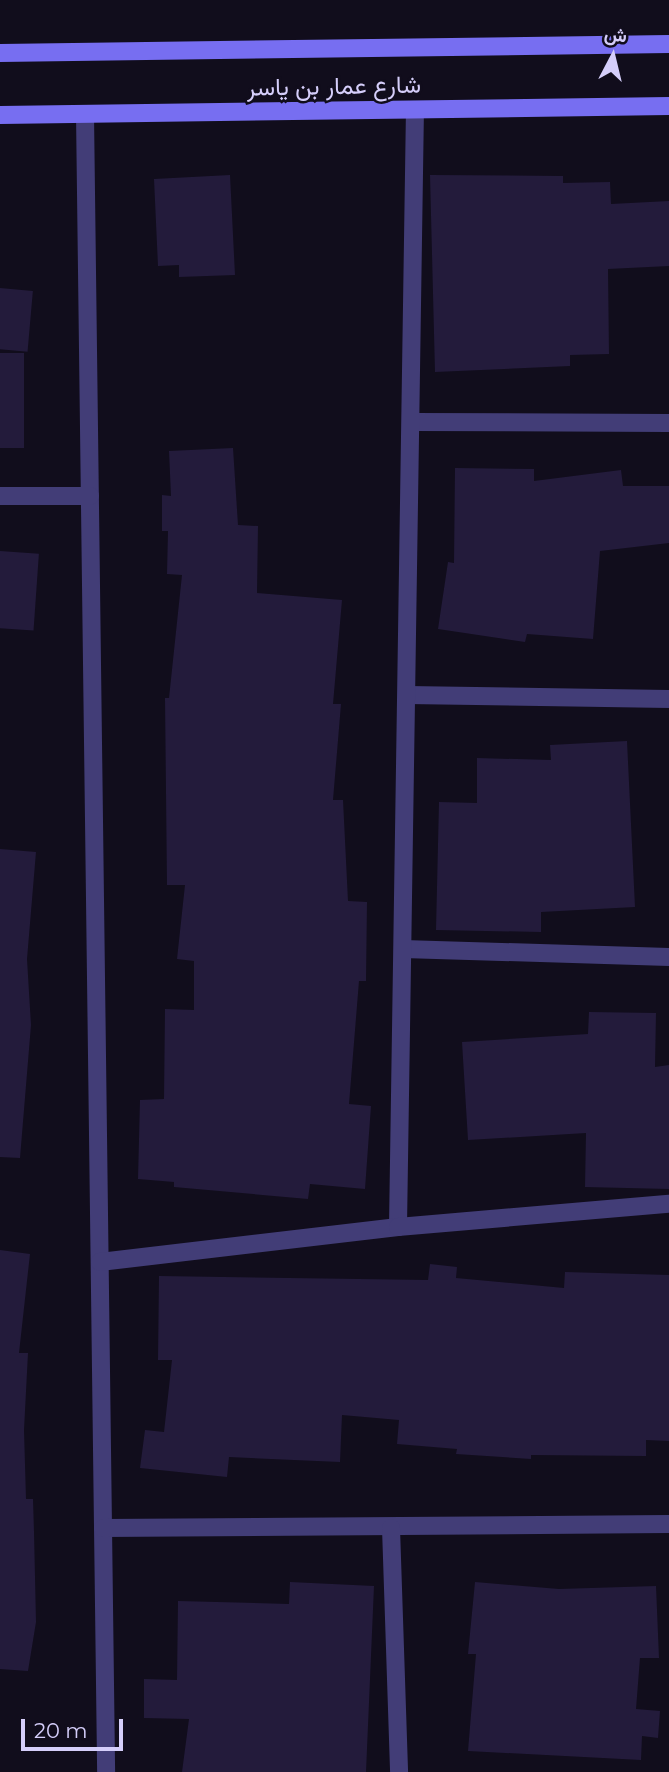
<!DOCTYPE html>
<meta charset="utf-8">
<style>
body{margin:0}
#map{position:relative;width:669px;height:1772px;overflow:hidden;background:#110d1c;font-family:Montserrat,Vazirmatn,sans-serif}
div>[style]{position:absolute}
.building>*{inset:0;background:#231b3b;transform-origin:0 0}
.street>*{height:18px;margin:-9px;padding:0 9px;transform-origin:9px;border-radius:9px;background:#423d77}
.secondary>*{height:18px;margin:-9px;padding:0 9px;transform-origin:9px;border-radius:9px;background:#776ef1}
span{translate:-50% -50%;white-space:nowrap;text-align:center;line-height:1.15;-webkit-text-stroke:5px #110d1c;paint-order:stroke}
.street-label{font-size:24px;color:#d5cefa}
.north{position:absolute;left:578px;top:21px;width:70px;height:70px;-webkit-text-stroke:5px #110d1c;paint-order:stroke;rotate:7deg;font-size:19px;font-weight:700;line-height:28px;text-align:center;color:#d5cefa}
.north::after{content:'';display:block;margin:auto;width:24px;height:32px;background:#d5cefa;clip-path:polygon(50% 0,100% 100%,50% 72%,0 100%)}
.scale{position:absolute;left:21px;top:1719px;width:102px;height:32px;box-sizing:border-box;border:4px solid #d5cefa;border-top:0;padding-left:9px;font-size:21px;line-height:24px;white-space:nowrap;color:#d5cefa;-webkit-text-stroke:5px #110d1c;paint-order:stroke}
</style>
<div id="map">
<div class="building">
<div style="clip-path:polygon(230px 175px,235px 275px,179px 277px,179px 265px,158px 266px,154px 179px)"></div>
<div style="clip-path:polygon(430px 175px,563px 176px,563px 183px,610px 182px,611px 204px,669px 201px,669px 266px,608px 269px,609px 354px,570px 355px,570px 366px,435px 372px)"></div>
<div style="left:0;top:288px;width:33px;height:61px;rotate:5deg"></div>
<div style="left:0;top:353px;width:24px;height:95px"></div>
<div style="clip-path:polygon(233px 448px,238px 525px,258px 526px,257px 593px,342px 600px,333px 704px,341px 704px,333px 800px,343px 800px,348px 901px,367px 902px,366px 981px,359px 981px,349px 1104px,371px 1106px,365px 1189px,310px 1184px,308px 1199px,174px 1187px,174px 1182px,138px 1179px,140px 1100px,164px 1099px,165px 1009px,194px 1010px,194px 961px,177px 959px,185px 885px,167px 885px,165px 698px,169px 698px,182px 575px,167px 574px,168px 531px,162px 531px,162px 495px,171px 496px,169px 451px)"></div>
<div style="clip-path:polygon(455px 468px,534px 469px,534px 481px,621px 470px,623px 486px,669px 486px,669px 543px,600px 551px,593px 639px,527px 634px,525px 642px,438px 629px,448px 562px,454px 563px)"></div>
<div style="left:0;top:551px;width:39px;height:77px;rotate:4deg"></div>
<div style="clip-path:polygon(627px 741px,635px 907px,541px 912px,541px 932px,436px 930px,439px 802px,477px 803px,477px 758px,551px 760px,550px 745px)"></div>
<div style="clip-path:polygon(0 849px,36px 852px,27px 959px,31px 1025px,20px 1158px,0 1157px)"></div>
<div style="clip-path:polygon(589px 1012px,656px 1013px,655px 1067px,669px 1065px,669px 1189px,585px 1187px,586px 1133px,468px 1140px,462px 1042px,588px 1034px)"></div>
<div style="clip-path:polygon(0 1250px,30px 1254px,19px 1353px,28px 1353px,24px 1430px,26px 1499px,33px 1499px,34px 1532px,36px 1622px,28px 1671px,0 1669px)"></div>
<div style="clip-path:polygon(430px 1264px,457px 1267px,456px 1278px,564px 1288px,565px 1272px,669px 1275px,669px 1441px,646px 1440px,646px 1456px,531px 1455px,531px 1459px,456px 1454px,457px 1449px,397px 1444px,399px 1420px,342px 1415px,340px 1462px,229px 1457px,227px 1477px,140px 1468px,145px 1430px,164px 1432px,172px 1360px,158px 1360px,159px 1276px,428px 1280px)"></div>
<div style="clip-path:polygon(290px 1582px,374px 1586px,366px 1772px,182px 1772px,189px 1719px,144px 1718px,144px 1679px,177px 1680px,178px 1601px,289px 1604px)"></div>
<div style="clip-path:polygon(475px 1582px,559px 1589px,656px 1586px,659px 1658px,640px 1658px,636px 1709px,660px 1711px,658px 1738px,642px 1736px,641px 1760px,468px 1751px,476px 1654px,468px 1654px)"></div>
</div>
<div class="street">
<div style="left:85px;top:114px;width:1658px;rotate:89.27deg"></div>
<div style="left:411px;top:422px;width:258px;rotate:0.2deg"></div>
<div style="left:0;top:496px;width:90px"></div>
<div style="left:407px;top:695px;width:262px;rotate:0.9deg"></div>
<div style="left:403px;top:949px;width:266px;rotate:1.7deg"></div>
<div style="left:398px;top:1227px;width:1117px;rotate:-89.13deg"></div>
<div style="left:100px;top:1262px;width:300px;rotate:-6.7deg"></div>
<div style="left:398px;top:1227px;width:272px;rotate:-4.9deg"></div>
<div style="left:103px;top:1528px;width:566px;rotate:-0.4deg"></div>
<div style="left:391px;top:1528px;width:244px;rotate:88.1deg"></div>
</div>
<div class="secondary">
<div style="left:0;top:53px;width:669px;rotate:-0.77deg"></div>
<div style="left:0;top:115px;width:669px;rotate:-0.77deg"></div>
</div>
<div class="street-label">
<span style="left:334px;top:86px;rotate:-1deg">شارع عمار بن ياسر</span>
</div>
<div class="north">ش</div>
<div class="scale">20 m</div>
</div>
